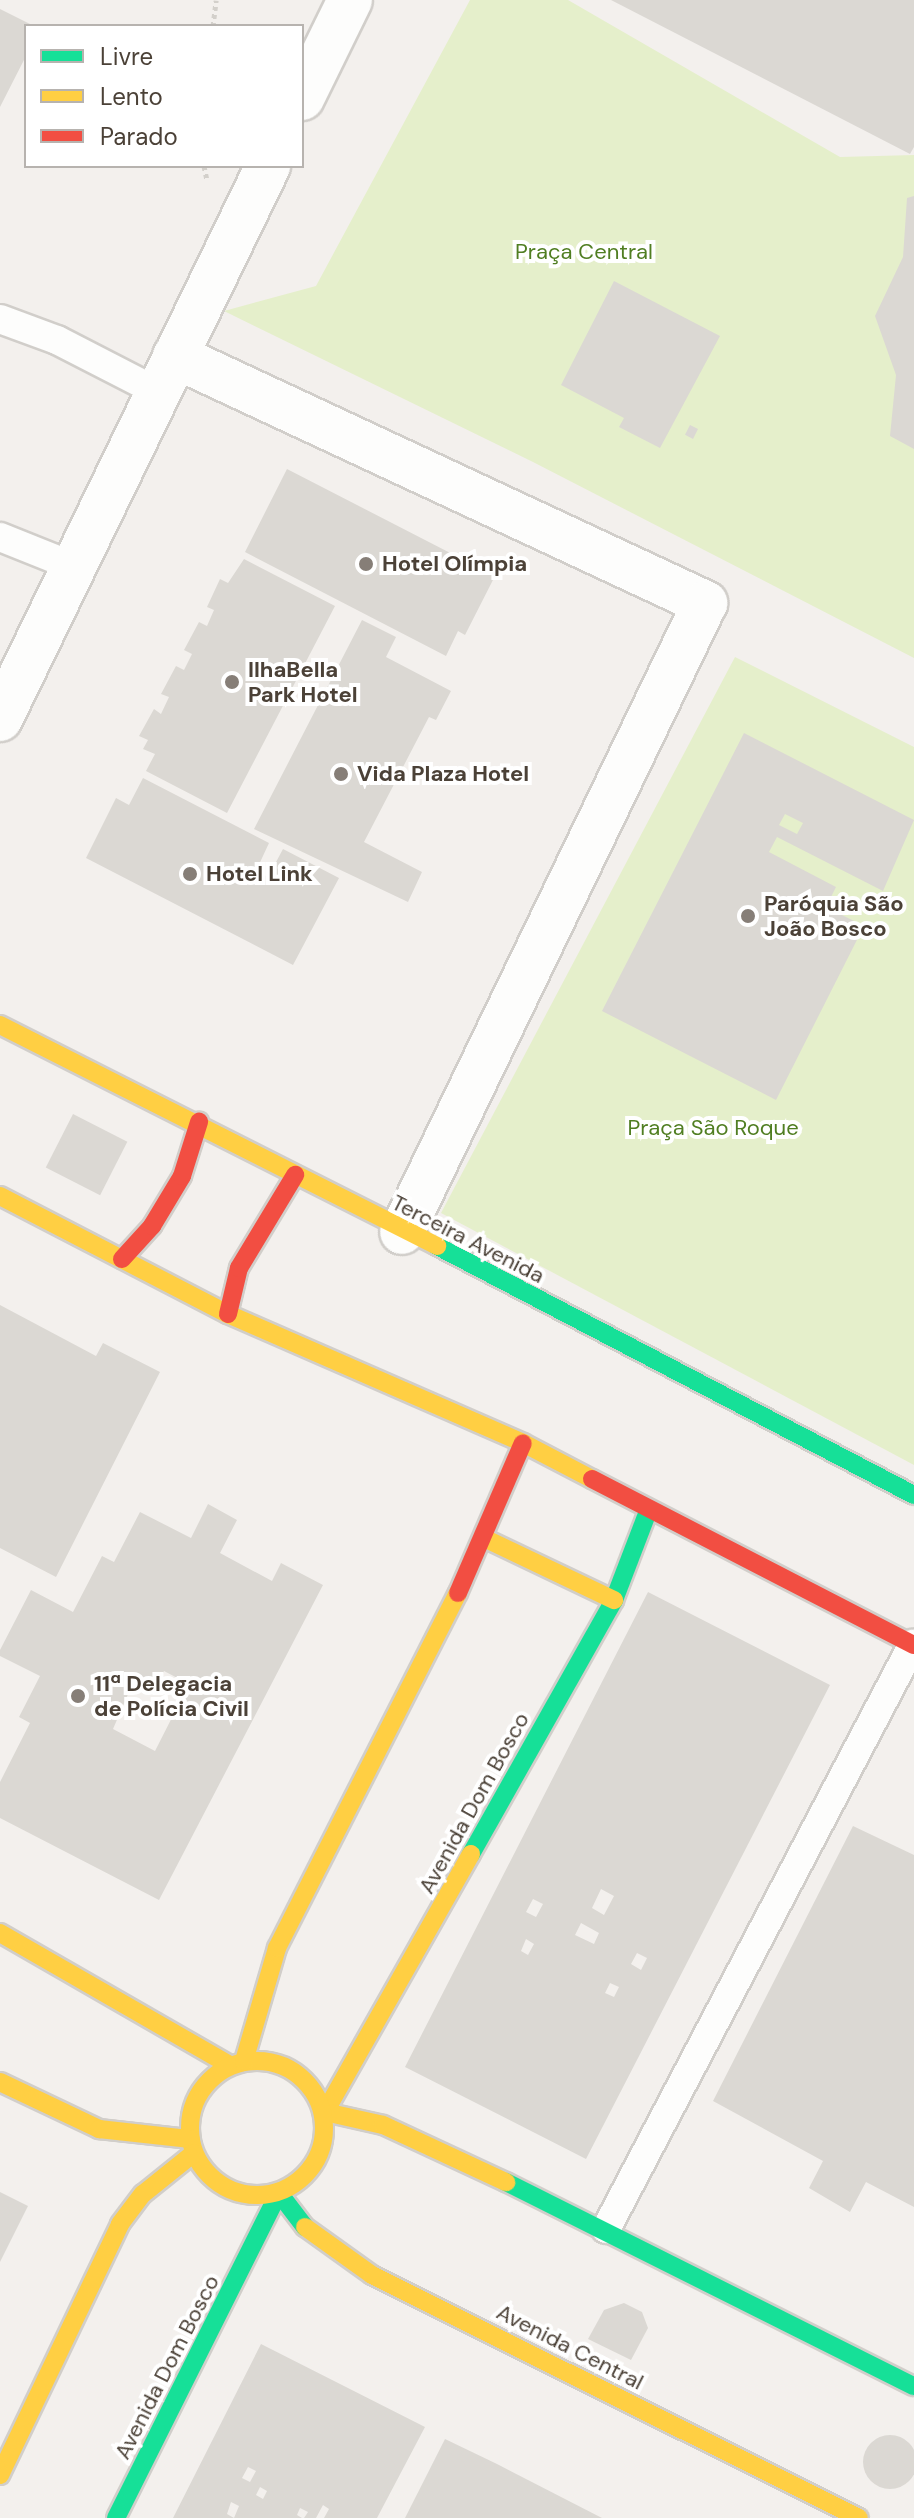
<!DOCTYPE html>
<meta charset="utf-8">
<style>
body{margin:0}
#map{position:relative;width:914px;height:2518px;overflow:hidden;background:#f3f0ed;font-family:"DM Sans",sans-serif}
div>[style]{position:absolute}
.green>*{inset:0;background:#e5efcb}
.building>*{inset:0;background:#dbd8d3;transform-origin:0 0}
.round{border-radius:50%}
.path>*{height:5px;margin-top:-2.5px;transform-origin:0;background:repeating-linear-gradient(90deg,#d3d0cb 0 4px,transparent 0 8px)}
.roads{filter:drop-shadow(2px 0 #d1ceca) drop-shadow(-2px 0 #d1ceca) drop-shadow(0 2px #d1ceca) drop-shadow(0 -2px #d1ceca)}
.lane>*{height:28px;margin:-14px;padding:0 14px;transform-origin:14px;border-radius:14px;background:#fdfdfc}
.street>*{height:44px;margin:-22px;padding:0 22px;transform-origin:22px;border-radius:22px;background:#fdfdfc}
.fast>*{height:18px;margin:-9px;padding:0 9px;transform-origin:9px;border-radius:9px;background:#16e098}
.slow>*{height:18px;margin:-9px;padding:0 9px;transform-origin:9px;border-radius:9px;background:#ffcf43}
.slow>.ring{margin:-9px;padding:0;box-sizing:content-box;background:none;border:18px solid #ffcf43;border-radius:50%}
.jam>*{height:18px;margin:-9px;padding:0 9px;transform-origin:9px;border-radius:9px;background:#f24e42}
.dots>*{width:22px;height:22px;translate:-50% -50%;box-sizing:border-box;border:4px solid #fff;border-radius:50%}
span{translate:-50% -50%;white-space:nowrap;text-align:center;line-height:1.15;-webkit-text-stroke:8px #fff;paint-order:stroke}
.park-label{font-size:22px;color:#507e22}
.poi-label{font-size:22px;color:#4b4137;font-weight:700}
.left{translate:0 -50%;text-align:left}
.street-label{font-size:22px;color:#4b4137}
.legend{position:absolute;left:24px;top:24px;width:280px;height:144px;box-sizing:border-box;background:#fff;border:2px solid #b7b3af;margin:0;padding:10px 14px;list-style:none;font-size:24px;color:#4b4137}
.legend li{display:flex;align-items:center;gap:16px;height:40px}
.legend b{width:40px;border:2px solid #b7b3af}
</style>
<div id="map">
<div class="green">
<div style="clip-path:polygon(470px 0,568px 0,840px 157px,914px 155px,914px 658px,533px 462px,224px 311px,316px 286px)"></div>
<div style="clip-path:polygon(735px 657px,914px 747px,914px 1465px,441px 1213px)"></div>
</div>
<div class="building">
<div style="clip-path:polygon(611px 0,914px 0,914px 147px,910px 154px)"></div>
<div style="clip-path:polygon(0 9px,34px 26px,26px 26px,26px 56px,0 107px)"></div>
<div style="clip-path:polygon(914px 196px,914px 449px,890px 436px,896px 375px,875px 316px,903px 257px,907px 198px)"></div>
<div style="clip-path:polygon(614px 281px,720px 336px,660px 448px,619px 427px,624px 418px,561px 385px)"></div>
<div style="left:690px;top:425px;width:9px;height:11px;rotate:27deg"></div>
<div style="clip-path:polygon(287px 469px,495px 576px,465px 635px,458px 631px,446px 656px,245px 552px)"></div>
<div style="clip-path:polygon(244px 559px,335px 606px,227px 813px,146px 771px,155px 754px,143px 749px,148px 740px,139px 736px,154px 709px,161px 714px,169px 697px,161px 694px,176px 666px,184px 670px,192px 654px,184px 650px,199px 622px,207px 626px,214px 610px,207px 607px,220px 579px,228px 583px)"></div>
<div style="clip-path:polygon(362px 620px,396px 637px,386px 657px,451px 691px,436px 720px,429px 717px,364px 842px,422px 872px,408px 902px,254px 829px)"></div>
<div style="clip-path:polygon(evenodd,744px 733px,914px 820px,883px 891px,777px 837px,769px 852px,836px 887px,826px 907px,864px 926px,776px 1100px,602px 1011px,744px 733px,785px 814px,803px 823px,797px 834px,779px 825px,785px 814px)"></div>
<div style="clip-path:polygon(143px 778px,269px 843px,256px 871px,268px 877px,283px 849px,339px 878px,293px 965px,86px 858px,116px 798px,129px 805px)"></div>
<div style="left:73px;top:1114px;width:61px;height:60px;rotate:27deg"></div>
<div style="clip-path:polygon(0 1305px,96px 1356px,103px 1343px,160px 1372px,56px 1577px,0 1548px)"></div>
<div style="clip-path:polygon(evenodd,208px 1504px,237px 1520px,220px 1553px,272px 1581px,281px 1563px,323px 1585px,159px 1900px,0 1818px,0 1782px,30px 1723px,19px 1717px,40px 1676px,0 1656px,0 1650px,31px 1590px,73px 1612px,102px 1556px,114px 1562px,140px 1512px,191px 1538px,208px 1504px,164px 1671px,189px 1684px,155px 1751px,113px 1729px,135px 1678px,158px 1684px,164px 1671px)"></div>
<div style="clip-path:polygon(evenodd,648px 1592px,830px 1685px,586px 2159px,405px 2067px,648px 1592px,601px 1889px,614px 1896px,604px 1915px,592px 1908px,601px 1889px,648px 1592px,533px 1899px,543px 1904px,536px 1917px,526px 1912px,533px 1899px,648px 1592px,581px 1923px,599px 1933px,594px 1944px,575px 1935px,581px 1923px,648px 1592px,526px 1939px,534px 1944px,528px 1955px,521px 1951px,526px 1939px,648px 1592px,637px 1953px,647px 1958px,641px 1970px,631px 1964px,637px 1953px,648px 1592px,610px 1983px,619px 1987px,614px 1997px,605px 1993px,610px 1983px)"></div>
<div style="clip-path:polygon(853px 1826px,914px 1855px,914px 2207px,866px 2182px,850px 2212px,809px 2188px,823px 2161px,713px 2101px)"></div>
<div style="clip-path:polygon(0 2192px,28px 2206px,0 2262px)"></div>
<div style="clip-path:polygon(624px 2303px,642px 2312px,648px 2328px,631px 2360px,588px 2339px,604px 2310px)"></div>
<div style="clip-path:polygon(evenodd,261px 2344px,425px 2427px,377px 2518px,324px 2518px,329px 2509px,323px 2505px,316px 2518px,304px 2518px,308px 2512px,300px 2508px,297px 2515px,302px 2518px,234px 2518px,239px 2506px,231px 2502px,227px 2514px,234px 2518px,173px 2518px,261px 2344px,248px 2467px,256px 2471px,250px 2482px,242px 2478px,248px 2467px,261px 2344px,260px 2487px,267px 2491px,263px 2499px,256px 2495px,260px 2487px)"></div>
<div class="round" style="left:863px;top:2435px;width:54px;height:54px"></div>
<div style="clip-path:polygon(445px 2439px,497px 2464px,602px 2518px,405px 2518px)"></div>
</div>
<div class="path">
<div style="left:213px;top:26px;width:26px;rotate:-83deg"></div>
<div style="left:204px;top:166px;width:14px;rotate:78deg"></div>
</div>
<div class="roads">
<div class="lane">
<div style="left:0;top:319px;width:61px;rotate:20.2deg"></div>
<div style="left:57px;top:340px;width:114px;rotate:27.2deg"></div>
<div style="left:0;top:537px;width:81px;rotate:21.8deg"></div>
<div style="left:606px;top:2229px;width:661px;rotate:-62.31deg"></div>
</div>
<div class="street">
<div style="left:302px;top:98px;width:109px;rotate:-63.9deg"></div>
<div style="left:175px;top:356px;width:585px;rotate:24.99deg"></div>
<div style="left:705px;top:603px;width:698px;rotate:115.72deg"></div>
<div style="left:0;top:719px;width:615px;rotate:-64.14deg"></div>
</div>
<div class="fast">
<div style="left:437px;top:1246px;width:538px;rotate:27.57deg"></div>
<div style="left:471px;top:1854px;width:291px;rotate:-60.6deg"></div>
<div style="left:614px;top:1600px;width:97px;rotate:-69deg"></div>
<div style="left:506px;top:2182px;width:456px;rotate:26.6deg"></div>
<div style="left:116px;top:2518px;width:364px;rotate:-63.4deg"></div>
<div style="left:279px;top:2193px;width:43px;rotate:52.6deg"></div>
</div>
<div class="slow">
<div style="left:0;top:1025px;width:490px;rotate:26.8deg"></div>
<div style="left:0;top:1196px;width:257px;rotate:27.4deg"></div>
<div style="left:228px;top:1314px;width:322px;rotate:23.6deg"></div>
<div style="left:523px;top:1443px;width:78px;rotate:27.6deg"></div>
<div style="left:486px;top:1539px;width:142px;rotate:25.5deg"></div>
<div style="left:471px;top:1854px;width:296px;rotate:119.5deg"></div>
<div style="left:325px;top:2112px;width:59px;rotate:12.6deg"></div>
<div style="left:383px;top:2125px;width:136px;rotate:24.9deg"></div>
<div style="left:0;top:1933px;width:265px;rotate:29.9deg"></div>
<div class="ring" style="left:190px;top:2061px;width:116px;height:116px"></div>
<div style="left:244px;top:2061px;width:118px;rotate:-73.7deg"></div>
<div style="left:277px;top:1948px;width:398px;rotate:-63deg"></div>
<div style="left:0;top:2082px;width:110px;rotate:25.4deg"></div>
<div style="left:99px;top:2129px;width:92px;rotate:6.3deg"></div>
<div style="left:305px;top:2227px;width:82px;rotate:35.6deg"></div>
<div style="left:372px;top:2275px;width:544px;rotate:26.52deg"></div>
<div style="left:0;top:2475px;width:278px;rotate:-64.4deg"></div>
<div style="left:120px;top:2224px;width:38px;rotate:-53deg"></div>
<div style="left:143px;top:2194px;width:65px;rotate:-38.8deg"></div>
</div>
<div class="jam">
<div style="left:122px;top:1259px;width:45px;rotate:-47.7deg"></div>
<div style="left:152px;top:1226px;width:58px;rotate:-59deg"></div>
<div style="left:182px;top:1176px;width:57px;rotate:-72.5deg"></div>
<div style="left:228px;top:1314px;width:47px;rotate:-76.6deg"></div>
<div style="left:239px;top:1268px;width:109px;rotate:-58.9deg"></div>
<div style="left:592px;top:1479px;width:362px;rotate:27.3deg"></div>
<div style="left:458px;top:1593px;width:163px;rotate:-66.6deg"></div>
</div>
</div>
<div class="dots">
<div style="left:366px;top:564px;background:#867e77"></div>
<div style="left:232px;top:682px;background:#867e77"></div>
<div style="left:341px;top:774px;background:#867e77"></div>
<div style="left:190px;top:874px;background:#867e77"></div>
<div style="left:748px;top:916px;background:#867e77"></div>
<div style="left:78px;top:1696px;background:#867e77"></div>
</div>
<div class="park-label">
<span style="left:584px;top:252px">Praça Central</span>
<span style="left:713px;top:1128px">Praça São Roque</span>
</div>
<div class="poi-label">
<span class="left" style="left:382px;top:564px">Hotel Olímpia</span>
<span class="left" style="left:248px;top:682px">IlhaBella<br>Park Hotel</span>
<span class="left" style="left:357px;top:774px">Vida Plaza Hotel</span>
<span class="left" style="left:206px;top:874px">Hotel Link</span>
<span class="left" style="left:764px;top:916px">Paróquia São<br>João Bosco</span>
<span class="left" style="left:94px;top:1696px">11ª Delegacia<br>de Polícia Civil</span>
</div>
<div class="street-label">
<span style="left:468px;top:1239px;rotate:27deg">Terceira Avenida</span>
<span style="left:474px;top:1803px;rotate:-61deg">Avenida Dom Bosco</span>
<span style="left:570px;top:2347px;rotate:27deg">Avenida Central</span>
<span style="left:167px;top:2367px;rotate:-63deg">Avenida Dom Bosco</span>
</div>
<ul class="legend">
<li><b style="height:10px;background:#16e098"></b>Livre</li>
<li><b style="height:10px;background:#ffcf43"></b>Lento</li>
<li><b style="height:10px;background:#f24e42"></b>Parado</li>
</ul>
</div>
